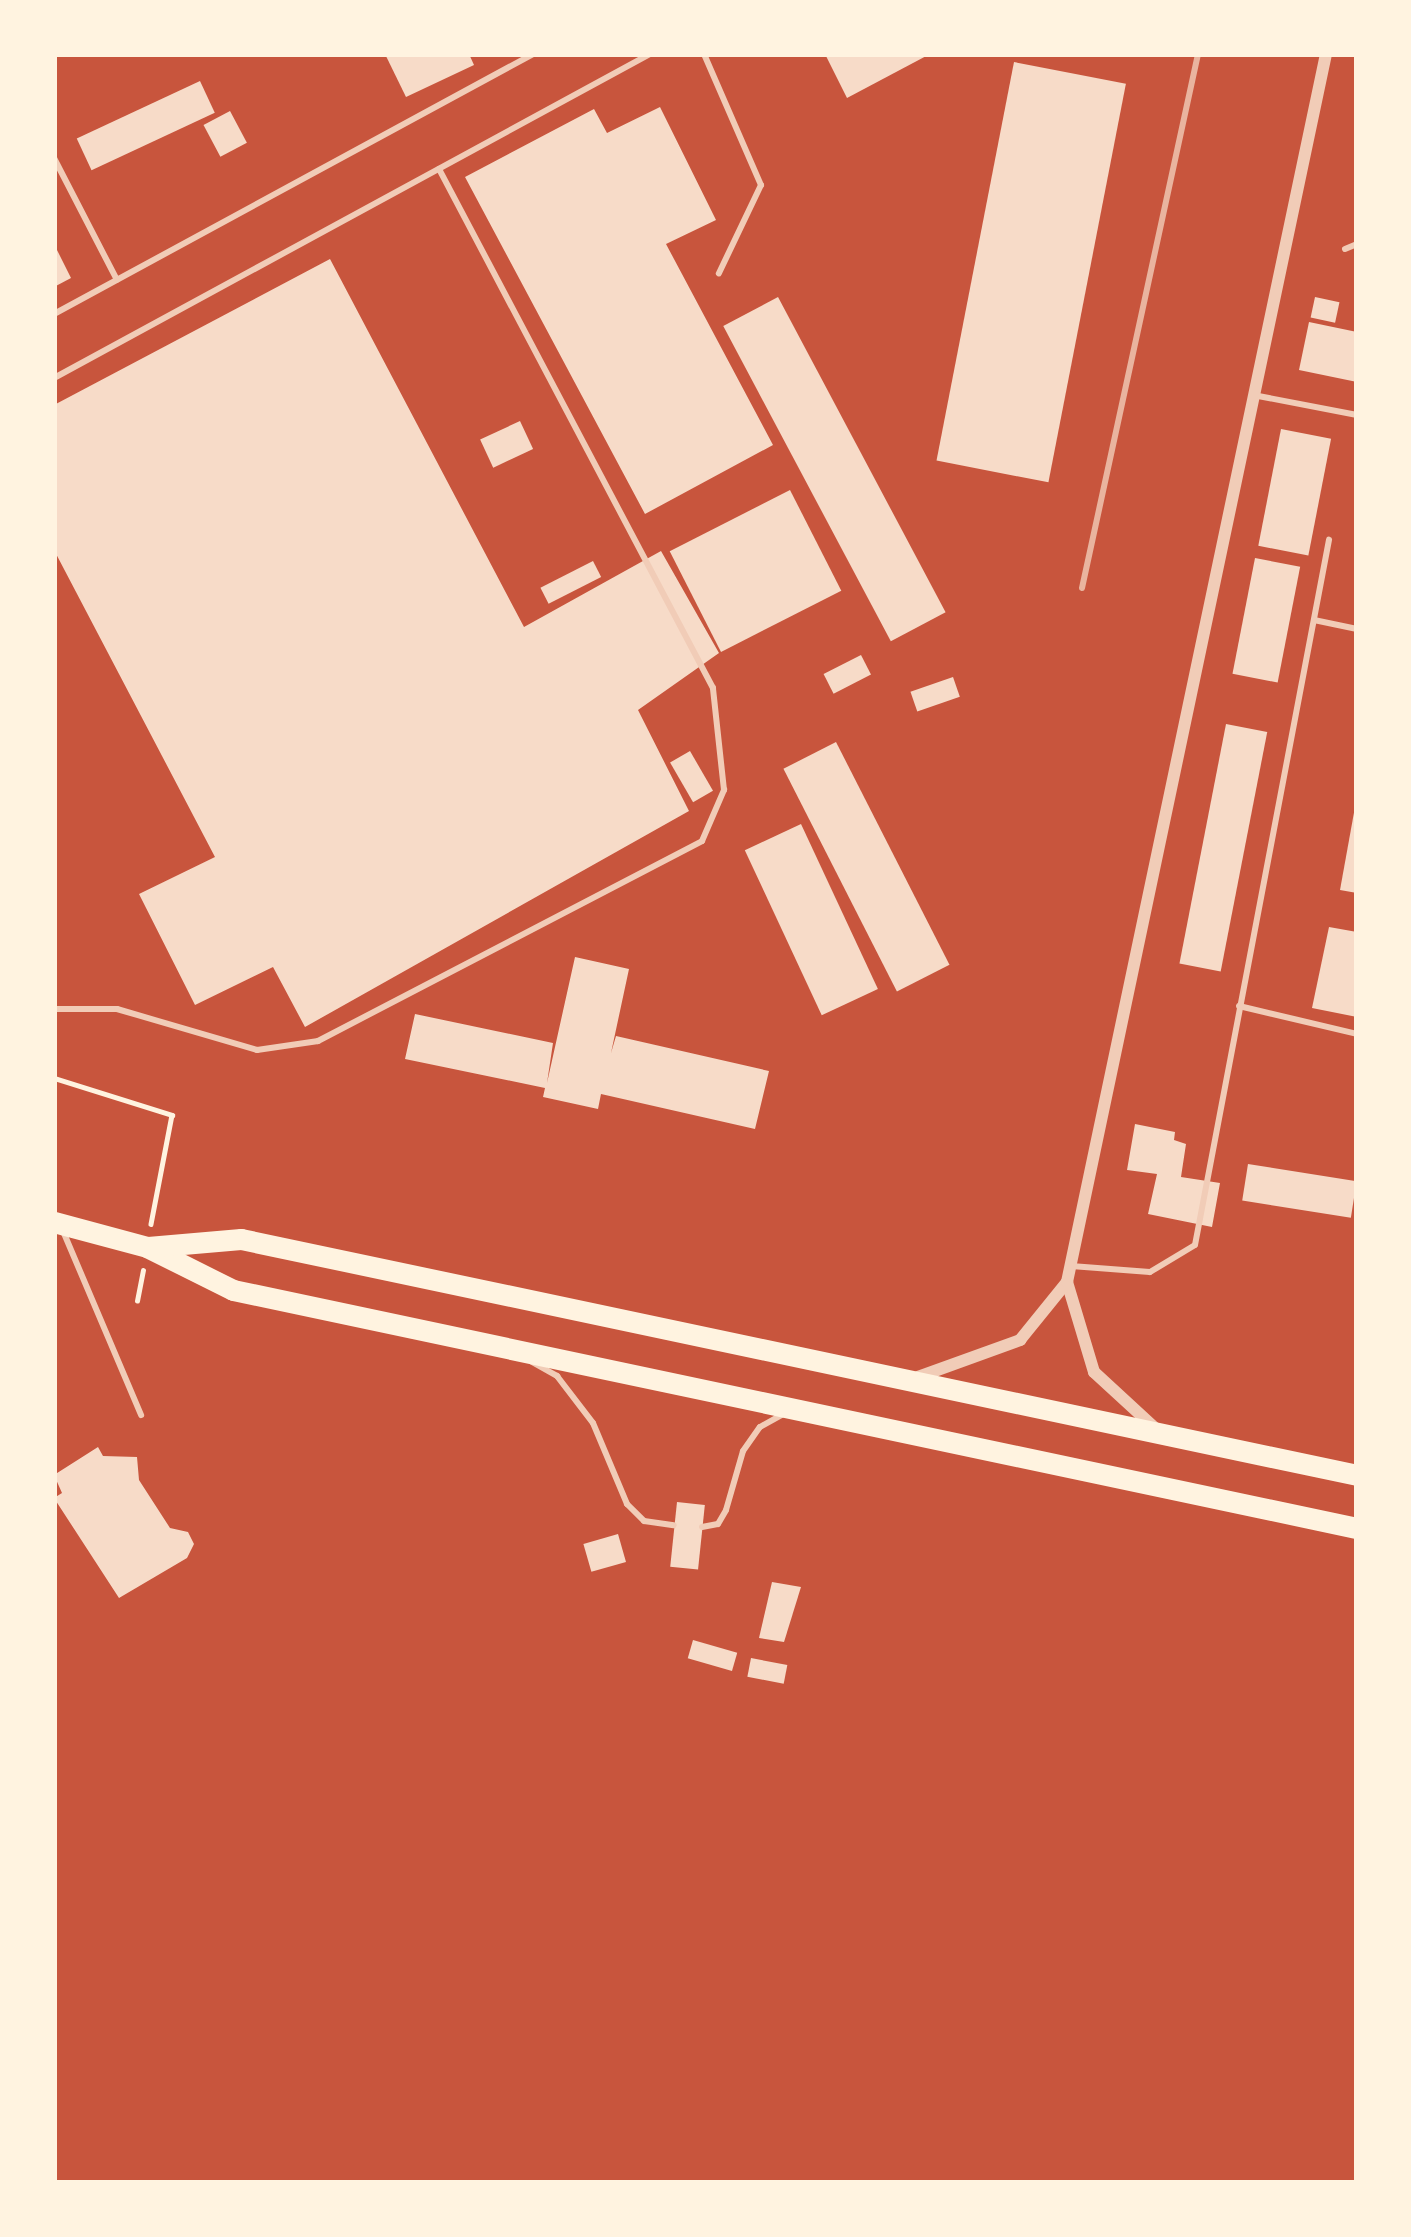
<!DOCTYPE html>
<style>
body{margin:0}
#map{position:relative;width:1411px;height:2237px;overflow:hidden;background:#c8553d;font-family:Arial,sans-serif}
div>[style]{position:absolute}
.building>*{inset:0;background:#f7dbc8;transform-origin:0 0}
.path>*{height:4.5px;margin:-2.25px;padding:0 2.25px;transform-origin:2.25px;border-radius:2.25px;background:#fff3e0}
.service>*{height:6px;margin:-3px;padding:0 3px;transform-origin:3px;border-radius:3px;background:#f1ccb7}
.minor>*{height:12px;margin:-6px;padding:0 6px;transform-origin:6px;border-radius:6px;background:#f1ccb7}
.trunk>*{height:21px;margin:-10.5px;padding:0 10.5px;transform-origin:10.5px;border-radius:10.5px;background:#fff3e0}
.rail>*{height:6px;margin:-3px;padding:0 3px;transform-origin:3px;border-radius:3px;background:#e9b49f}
span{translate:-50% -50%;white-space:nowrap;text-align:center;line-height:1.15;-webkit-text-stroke:9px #fff3e0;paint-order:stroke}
.frame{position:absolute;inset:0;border:57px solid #fff3e0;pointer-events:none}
</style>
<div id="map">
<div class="building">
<div style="clip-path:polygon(385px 54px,469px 54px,474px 65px,406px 97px)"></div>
<div style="clip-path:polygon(825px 54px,930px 54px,847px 98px)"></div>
<div style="left:1014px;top:62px;width:114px;height:406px;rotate:11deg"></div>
<div style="left:200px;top:81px;width:35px;height:136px;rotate:65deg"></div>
<div style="clip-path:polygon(660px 107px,716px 220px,666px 244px,773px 445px,645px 514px,465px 177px,594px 109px,607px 133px)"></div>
<div style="left:230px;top:111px;width:36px;height:30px;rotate:62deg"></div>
<div style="clip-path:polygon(54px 244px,71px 278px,54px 287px)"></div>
<div style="clip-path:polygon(330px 259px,524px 627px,661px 551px,719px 653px,638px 710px,689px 811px,305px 1027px,273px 967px,195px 1005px,139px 894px,215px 857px,54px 550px,54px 405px)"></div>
<div style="left:778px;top:297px;width:357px;height:62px;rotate:62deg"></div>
<div style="left:1315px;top:297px;width:25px;height:21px;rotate:12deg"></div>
<div style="clip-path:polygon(1309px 322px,1357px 332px,1357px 382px,1299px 370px)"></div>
<div style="left:520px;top:421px;width:31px;height:44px;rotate:65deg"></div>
<div style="left:1281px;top:429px;width:51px;height:119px;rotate:11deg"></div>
<div style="left:790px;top:490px;width:113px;height:135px;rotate:63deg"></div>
<div style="left:1255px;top:558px;width:46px;height:118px;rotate:11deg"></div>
<div style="left:593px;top:561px;width:18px;height:59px;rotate:63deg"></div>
<div style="left:861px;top:655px;width:22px;height:42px;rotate:63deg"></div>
<div style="left:953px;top:677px;width:21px;height:45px;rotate:71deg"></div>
<div style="left:1226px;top:724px;width:42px;height:244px;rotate:11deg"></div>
<div style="left:836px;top:742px;width:250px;height:59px;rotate:63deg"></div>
<div style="left:690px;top:751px;width:46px;height:23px;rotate:60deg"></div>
<div style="clip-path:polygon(1355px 807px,1357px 807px,1357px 893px,1340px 890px)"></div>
<div style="left:801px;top:824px;width:182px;height:62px;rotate:65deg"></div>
<div style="clip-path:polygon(1329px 927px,1357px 932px,1357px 1017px,1312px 1008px)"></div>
<div style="clip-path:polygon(575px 957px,629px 969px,611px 1053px,616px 1036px,769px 1071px,755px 1129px,601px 1094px,598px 1109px,543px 1097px,545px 1088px,405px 1059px,415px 1014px,553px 1043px,547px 1083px)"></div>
<div style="clip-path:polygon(1135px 1124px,1175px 1132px,1174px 1140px,1186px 1144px,1181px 1177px,1220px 1183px,1212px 1227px,1148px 1214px,1157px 1174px,1127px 1170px)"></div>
<div style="left:1248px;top:1164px;width:110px;height:37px;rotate:9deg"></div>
<div style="clip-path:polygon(98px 1447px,103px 1456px,137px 1457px,139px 1480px,170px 1528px,188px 1532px,194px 1544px,187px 1558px,119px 1598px,54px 1498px,62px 1493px,54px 1475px)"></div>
<div style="left:677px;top:1502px;width:28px;height:65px;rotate:6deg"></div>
<div style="left:618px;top:1534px;width:29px;height:36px;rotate:74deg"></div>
<div style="clip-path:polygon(772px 1582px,801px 1587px,784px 1642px,759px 1638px)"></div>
<div style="left:693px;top:1640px;width:46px;height:19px;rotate:16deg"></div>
<div style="left:751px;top:1658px;width:37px;height:19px;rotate:11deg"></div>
</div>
<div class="path">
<div style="left:54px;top:1078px;width:124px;rotate:17.4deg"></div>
<div style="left:172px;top:1115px;width:111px;rotate:100.9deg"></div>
<div style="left:137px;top:1301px;width:31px;rotate:-79deg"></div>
</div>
<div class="service">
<div style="left:704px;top:54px;width:143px;rotate:66.5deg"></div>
<div style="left:761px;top:185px;width:98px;rotate:115.5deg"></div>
<div style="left:54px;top:158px;width:137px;rotate:62.7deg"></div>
<div style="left:1345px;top:249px;width:13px;rotate:-23deg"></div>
<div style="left:54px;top:314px;width:545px;rotate:-28.49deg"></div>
<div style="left:54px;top:378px;width:678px;rotate:-28.53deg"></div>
<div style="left:1253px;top:395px;width:106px;rotate:10.9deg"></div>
<div style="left:1314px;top:620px;width:44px;rotate:11.8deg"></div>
<div style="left:1239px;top:1006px;width:121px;rotate:13.3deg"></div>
<div style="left:54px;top:1009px;width:63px"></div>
<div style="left:117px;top:1009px;width:146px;rotate:16.3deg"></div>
<div style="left:257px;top:1050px;width:62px;rotate:-8.4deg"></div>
<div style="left:318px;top:1041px;width:433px;rotate:-27.5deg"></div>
<div style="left:702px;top:841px;width:56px;rotate:-66.7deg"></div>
<div style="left:724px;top:790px;width:103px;rotate:-96.2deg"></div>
<div style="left:713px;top:688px;width:587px;rotate:-117.83deg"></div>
<div style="left:63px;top:1231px;width:200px;rotate:67deg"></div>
<div style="left:1071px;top:1266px;width:79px;rotate:4.3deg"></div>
<div style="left:1150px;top:1272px;width:52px;rotate:-31deg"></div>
<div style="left:1195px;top:1245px;width:718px;rotate:-79.24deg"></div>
<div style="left:532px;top:1362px;width:29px;rotate:29deg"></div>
<div style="left:557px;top:1376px;width:59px;rotate:52.5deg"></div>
<div style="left:593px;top:1423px;width:88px;rotate:67.2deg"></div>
<div style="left:627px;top:1504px;width:24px;rotate:45deg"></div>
<div style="left:644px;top:1521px;width:30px;rotate:8deg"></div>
<div style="left:702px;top:1527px;width:16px;rotate:-11deg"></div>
<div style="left:718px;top:1524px;width:16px;rotate:-60deg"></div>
<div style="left:726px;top:1510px;width:61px;rotate:-73.9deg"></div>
<div style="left:743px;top:1451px;width:29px;rotate:-55deg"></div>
<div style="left:760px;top:1427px;width:29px;rotate:-29deg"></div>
</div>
<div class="minor">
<div style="left:1067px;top:1282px;width:94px;rotate:73.3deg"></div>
<div style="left:1094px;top:1372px;width:84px;rotate:42.6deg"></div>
<div style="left:918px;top:1377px;width:109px;rotate:-19.9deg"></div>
<div style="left:1020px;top:1340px;width:75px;rotate:-51deg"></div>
<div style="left:1067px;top:1282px;width:1255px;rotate:-78.09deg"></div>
</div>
<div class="trunk">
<div style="left:54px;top:1222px;width:96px;rotate:15deg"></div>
<div style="left:147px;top:1247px;width:96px;rotate:26.6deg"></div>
<div style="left:233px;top:1290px;width:1149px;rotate:11.96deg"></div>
<div style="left:148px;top:1247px;width:93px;rotate:-4.9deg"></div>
<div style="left:241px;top:1239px;width:1141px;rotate:11.94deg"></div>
</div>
<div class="rail">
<div style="left:1082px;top:588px;width:546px;rotate:-77.74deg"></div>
</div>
<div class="frame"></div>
</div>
